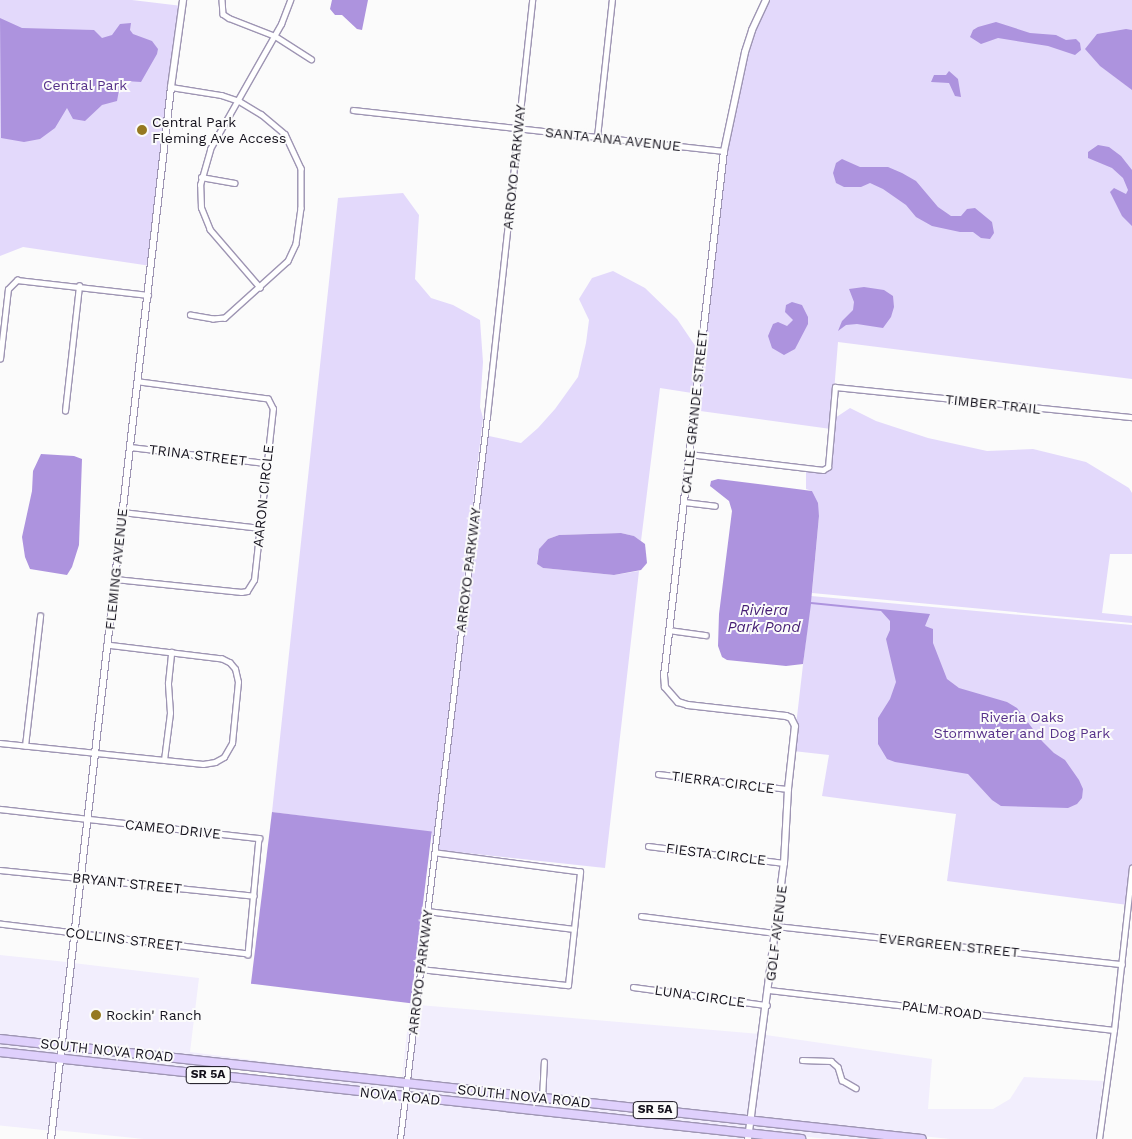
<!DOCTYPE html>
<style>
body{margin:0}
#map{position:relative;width:1132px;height:1139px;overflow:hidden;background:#fbfbfb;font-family:"Work Sans",sans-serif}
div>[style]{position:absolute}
.built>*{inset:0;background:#f2eefd;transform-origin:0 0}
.green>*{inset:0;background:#e3d9fb}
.water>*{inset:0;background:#ad93de;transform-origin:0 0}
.roads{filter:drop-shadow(1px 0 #9e95b3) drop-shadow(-1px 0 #9e95b3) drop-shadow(0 1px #9e95b3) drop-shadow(0 -1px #9e95b3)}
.street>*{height:4.5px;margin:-2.25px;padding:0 2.25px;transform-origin:2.25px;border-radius:2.25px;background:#fff}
.secondary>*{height:6px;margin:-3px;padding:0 3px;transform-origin:3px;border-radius:3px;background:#fff}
.primary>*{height:8px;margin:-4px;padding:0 4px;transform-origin:4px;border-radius:4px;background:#dfd0fc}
.dots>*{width:14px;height:14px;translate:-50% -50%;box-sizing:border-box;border:2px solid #fbfbfb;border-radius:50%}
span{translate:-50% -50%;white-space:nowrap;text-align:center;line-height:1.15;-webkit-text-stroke:4px #fbfbfb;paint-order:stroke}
.shield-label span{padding:1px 4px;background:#fbfbfb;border:1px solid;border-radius:4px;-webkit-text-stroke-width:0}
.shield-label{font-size:12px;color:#14111c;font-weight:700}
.park-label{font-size:14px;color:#563189}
.poi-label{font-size:14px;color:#14111c}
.left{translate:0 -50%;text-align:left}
.street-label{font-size:14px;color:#14111c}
.water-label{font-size:15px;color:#451d74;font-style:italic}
</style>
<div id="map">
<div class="built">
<div style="left:0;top:955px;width:67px;height:81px;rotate:6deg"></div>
<div style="clip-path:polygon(73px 963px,199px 978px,190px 1052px,402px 1079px,410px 1004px,413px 1004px,403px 1079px,64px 1043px)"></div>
<div style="clip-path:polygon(419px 1005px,760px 1034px,748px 1117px,546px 1095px,547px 1060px,541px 1059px,538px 1094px,410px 1080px)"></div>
<div style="clip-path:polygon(evenodd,766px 1035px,932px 1059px,928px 1109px,993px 1109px,1010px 1099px,1024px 1077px,1103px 1081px,1096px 1139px,950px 1139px,754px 1118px,766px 1035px,798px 1057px,833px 1059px,841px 1067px,844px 1078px,860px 1087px,857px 1092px,840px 1083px,835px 1069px,830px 1064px,799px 1063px,798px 1057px)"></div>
<div style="left:0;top:1042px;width:57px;height:7px;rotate:6deg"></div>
<div style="left:64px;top:1049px;width:156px;height:7px;rotate:6deg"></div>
<div style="left:0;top:1055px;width:56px;height:70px;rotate:6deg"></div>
<div style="clip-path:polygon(62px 1062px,401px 1099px,397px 1139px,144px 1139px,55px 1130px)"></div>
<div style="clip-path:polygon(294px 1074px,402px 1085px,402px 1093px,281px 1080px)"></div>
<div style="left:409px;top:1086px;width:125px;height:7px;rotate:6deg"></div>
<div style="clip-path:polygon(408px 1099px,745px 1136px,745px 1139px,403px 1139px)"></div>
<div style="clip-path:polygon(545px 1101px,638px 1111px,624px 1117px,533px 1107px)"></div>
<div style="left:647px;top:1112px;width:101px;height:10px;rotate:6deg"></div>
<div style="clip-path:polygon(753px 1124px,895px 1139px,828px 1139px,753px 1131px)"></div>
</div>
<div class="green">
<div style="clip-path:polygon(0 0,132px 0,182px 6px,151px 266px,23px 247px,0 256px)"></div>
<div style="clip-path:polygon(767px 0,1132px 0,1132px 379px,838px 342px,831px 429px,693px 410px,724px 151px,752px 30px)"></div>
<div style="clip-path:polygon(403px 193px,419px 215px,415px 279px,431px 298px,453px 305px,480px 320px,483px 362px,480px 407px,483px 418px,432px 851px,432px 833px,272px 812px,338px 198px)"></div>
<div style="clip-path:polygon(613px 271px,645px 288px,677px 319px,698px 350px,692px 393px,660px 388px,641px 541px,634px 536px,621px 533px,559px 535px,548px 539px,540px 548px,537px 559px,537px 564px,543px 568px,614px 575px,639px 571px,605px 868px,438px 850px,488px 433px,489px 436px,521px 443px,538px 428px,555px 409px,578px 377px,586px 343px,589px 320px,579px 299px,592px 278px)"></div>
<div style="clip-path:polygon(850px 408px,876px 421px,928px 438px,987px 451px,1033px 449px,1086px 462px,1129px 488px,1132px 493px,1132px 554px,1110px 554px,1102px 613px,1132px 616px,1132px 623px,812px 593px,819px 516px,812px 491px,806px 489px,806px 472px,824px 473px,831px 470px,835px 418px)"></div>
<div style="clip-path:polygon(811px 596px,1132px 625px,1132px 869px,1128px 905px,947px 881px,956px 814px,822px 796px,829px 755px,793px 751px)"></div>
</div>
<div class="water">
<div style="clip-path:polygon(332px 0,368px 0,362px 30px,357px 29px,342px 15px,335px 15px,330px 9px)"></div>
<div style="clip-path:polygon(0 18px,22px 28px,94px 30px,102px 38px,112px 35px,120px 24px,131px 23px,130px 30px,133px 34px,152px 41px,158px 49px,157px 54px,141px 82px,125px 81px,120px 85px,117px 101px,102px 105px,85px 121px,73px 119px,67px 108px,55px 128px,40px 139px,24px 142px,1px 138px)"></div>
<div style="clip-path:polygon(996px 22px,1030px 33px,1056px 35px,1066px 40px,1076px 39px,1080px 43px,1081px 50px,1075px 55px,1048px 46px,998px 38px,981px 44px,970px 37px,973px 30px,978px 27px)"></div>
<div style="clip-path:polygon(1126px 29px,1132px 30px,1132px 90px,1100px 66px,1085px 49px,1097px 34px)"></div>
<div style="clip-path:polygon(949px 71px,958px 79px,961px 97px,955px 96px,949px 83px,931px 82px,934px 75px,946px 75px)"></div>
<div style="clip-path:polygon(1098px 145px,1109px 147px,1121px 156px,1132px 170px,1132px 226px,1122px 216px,1110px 192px,1114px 188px,1126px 194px,1128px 190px,1123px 178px,1112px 168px,1088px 158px,1088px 152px)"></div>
<div style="clip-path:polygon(842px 159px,860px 167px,888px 167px,902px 173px,916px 181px,938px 207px,951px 216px,961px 216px,967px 209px,975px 208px,992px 222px,994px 233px,990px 239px,981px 238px,973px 232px,960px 232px,932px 226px,916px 217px,906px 205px,883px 189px,870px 183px,861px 187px,844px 187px,836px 183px,833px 173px,836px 163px)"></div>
<div style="clip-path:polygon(864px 287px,884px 290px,893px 296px,894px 307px,891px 317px,883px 328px,857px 324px,846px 325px,838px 331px,842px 321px,853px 310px,854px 302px,849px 289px)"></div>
<div style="clip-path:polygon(792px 302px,802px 305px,808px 317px,808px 324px,795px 349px,784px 355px,772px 348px,768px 336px,773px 324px,778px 322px,787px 326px,793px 320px,785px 312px,786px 305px)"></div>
<div style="clip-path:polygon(41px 454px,74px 456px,82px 459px,79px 545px,72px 567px,67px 575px,30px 569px,25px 557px,22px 537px,32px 491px,33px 471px)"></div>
<div style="clip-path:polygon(718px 479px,812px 491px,818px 503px,819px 516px,811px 602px,930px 614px,925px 626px,933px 629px,933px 643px,947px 679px,959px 688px,1007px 702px,1017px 708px,1042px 741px,1054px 753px,1065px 760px,1079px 780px,1083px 789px,1082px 798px,1077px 804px,1068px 808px,1001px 806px,992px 800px,968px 774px,895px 762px,887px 759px,878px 744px,878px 718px,890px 699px,896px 682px,886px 639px,890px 630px,890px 621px,881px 611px,811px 604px,803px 664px,786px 666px,727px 660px,722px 657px,718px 646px,719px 614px,732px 511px,729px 501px,710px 486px,711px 481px)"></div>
<div style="clip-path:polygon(621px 533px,634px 536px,645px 544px,647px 563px,641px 570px,614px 575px,543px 568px,537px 564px,539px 549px,548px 539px,559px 535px)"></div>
<div style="left:272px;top:812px;width:161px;height:173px;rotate:7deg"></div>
</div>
<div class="roads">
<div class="street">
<div style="left:222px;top:0;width:14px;rotate:86deg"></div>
<div style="left:223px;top:14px;width:7px;rotate:34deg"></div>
<div style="left:229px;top:18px;width:49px;rotate:21.4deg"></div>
<div style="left:275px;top:36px;width:43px;rotate:32.6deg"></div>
<div style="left:171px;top:87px;width:51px;rotate:9.1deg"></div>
<div style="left:221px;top:95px;width:19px;rotate:18deg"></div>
<div style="left:239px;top:101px;width:26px;rotate:31deg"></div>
<div style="left:261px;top:114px;width:31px;rotate:40deg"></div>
<div style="left:285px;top:134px;width:38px;rotate:65deg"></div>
<div style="left:301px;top:168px;width:40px;rotate:90deg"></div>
<div style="left:301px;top:208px;width:36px;rotate:98deg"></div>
<div style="left:296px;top:244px;width:19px;rotate:115deg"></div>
<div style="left:288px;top:261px;width:85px;rotate:137.9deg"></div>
<div style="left:225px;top:318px;width:12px;rotate:175deg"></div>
<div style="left:213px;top:319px;width:23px;rotate:-170deg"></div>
<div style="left:353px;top:110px;width:373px;rotate:6.3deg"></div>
<div style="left:597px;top:137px;width:138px;rotate:-83.8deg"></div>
<div style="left:201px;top:177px;width:34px;rotate:10deg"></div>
<div style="left:260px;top:288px;width:77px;rotate:-130.8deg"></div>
<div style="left:210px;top:230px;width:24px;rotate:-112deg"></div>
<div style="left:201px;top:208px;width:23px;rotate:-92deg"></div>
<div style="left:200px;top:185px;width:37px;rotate:-74deg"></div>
<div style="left:210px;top:149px;width:144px;rotate:-60.4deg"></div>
<div style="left:281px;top:24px;width:26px;rotate:-69deg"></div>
<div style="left:0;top:359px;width:70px;rotate:-83.5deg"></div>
<div style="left:8px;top:289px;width:13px;rotate:-45deg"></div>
<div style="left:17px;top:280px;width:132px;rotate:6.5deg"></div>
<div style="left:65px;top:411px;width:126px;rotate:-83.6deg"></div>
<div style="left:130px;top:447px;width:138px;rotate:6.7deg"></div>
<div style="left:689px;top:454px;width:135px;rotate:6.8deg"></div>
<div style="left:823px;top:470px;width:6px;rotate:-31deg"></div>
<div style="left:828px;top:467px;width:80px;rotate:-85deg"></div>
<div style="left:835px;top:387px;width:299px;rotate:5.8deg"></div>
<div style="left:684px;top:502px;width:31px;rotate:7deg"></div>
<div style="left:122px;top:512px;width:139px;rotate:6.6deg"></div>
<div style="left:115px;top:579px;width:127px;rotate:5.9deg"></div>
<div style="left:241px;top:592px;width:6px;rotate:-9deg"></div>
<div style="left:247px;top:591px;width:13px;rotate:-58deg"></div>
<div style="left:254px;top:580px;width:172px;rotate:-83.7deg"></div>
<div style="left:273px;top:409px;width:11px;rotate:-117deg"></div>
<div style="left:268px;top:399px;width:131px;rotate:-172.5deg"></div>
<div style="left:669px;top:630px;width:37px;rotate:8deg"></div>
<div style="left:0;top:743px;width:204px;rotate:5.9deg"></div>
<div style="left:203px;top:764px;width:12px;rotate:-9deg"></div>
<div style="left:215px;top:762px;width:10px;rotate:-29deg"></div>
<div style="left:224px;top:757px;width:16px;rotate:-60deg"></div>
<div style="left:232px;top:743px;width:61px;rotate:-84.4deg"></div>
<div style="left:238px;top:682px;width:13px;rotate:-103deg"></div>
<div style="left:235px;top:669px;width:8px;rotate:-130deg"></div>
<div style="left:230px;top:663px;width:9px;rotate:-153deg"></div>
<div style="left:222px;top:659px;width:116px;rotate:-173.1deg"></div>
<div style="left:25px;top:746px;width:131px;rotate:-83.4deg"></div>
<div style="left:164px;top:760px;width:47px;rotate:-82.7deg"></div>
<div style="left:170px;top:713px;width:30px;rotate:-94deg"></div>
<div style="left:168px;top:683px;width:31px;rotate:-84deg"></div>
<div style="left:658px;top:774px;width:131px;rotate:6.6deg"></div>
<div style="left:0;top:809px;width:261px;rotate:6.4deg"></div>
<div style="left:259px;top:838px;width:117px;rotate:95.4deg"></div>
<div style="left:248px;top:954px;width:250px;rotate:-173.1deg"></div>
<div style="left:648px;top:846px;width:137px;rotate:7.1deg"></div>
<div style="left:0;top:870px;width:255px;rotate:5.8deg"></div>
<div style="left:427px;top:911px;width:148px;rotate:7deg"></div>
<div style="left:641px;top:916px;width:136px;rotate:7.2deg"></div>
<div style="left:776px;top:926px;width:348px;rotate:6.3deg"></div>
<div style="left:420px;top:969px;width:149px;rotate:6.2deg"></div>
<div style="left:568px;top:985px;width:114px;rotate:-83.9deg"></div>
<div style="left:580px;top:872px;width:146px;rotate:-172.5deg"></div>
<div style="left:633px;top:987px;width:135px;rotate:7.7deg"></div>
<div style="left:769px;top:990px;width:347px;rotate:6.6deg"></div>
<div style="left:802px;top:1060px;width:29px;rotate:2deg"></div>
<div style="left:831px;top:1061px;width:9px;rotate:41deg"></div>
<div style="left:838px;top:1067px;width:14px;rotate:73deg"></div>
<div style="left:842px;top:1080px;width:16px;rotate:30deg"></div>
<div style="left:542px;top:1098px;width:36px;rotate:-87deg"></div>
<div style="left:400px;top:1139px;width:728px;rotate:-83.14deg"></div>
<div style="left:487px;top:416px;width:418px;rotate:-83.8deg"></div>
<div style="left:1099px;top:1139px;width:110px;rotate:-82.2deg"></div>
<div style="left:1114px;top:1030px;width:163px;rotate:-83.7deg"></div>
</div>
<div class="secondary">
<div style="left:51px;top:1139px;width:1059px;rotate:-83.49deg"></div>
<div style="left:171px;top:87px;width:88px;rotate:-82.1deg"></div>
<div style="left:748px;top:1139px;width:278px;rotate:-82.6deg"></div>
<div style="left:784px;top:863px;width:74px;rotate:-86.9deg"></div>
<div style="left:788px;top:789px;width:63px;rotate:-83.7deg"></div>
<div style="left:795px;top:726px;width:9px;rotate:-117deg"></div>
<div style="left:791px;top:718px;width:5px;rotate:-158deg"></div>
<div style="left:786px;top:716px;width:99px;rotate:-173.6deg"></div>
<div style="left:688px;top:705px;width:10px;rotate:-163deg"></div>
<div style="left:678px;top:702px;width:20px;rotate:-131deg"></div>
<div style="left:665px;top:687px;width:11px;rotate:-95deg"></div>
<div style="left:664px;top:676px;width:528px;rotate:-83.48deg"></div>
<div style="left:724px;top:151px;width:101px;rotate:-78deg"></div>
<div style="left:745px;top:52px;width:23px;rotate:-72deg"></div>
<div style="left:752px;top:30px;width:33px;rotate:-65deg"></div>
</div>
<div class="primary">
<div style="left:0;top:1039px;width:927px;rotate:6.19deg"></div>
<div style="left:0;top:1052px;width:806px;rotate:6.2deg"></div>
</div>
</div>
<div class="dots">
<div style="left:142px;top:130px;background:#967921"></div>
<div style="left:96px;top:1015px;background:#967921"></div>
</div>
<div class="shield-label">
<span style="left:208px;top:1075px">SR 5A</span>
<span style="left:655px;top:1110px">SR 5A</span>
</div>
<div class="park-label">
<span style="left:85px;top:85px">Central Park</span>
<span style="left:1022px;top:725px">Riveria Oaks<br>Stormwater and Dog Park</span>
</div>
<div class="poi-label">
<span class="left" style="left:152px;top:130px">Central Park<br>Fleming Ave Access</span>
<span class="left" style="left:106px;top:1015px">Rockin' Ranch</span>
</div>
<div class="street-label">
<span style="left:613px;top:139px;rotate:6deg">SANTA ANA AVENUE</span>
<span style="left:514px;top:167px;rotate:-84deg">ARROYO PARKWAY</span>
<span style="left:993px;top:404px;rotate:6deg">TIMBER TRAIL</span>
<span style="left:694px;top:412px;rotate:-84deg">CALLE GRANDE STREET</span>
<span style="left:198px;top:455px;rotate:7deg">TRINA STREET</span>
<span style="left:263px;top:496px;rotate:-84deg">AARON CIRCLE</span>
<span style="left:116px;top:569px;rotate:-84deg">FLEMING AVENUE</span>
<span style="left:468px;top:570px;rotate:-83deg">ARROYO PARKWAY</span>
<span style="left:723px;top:782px;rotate:7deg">TIERRA CIRCLE</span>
<span style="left:173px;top:829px;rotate:6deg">CAMEO DRIVE</span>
<span style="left:716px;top:854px;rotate:7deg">FIESTA CIRCLE</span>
<span style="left:127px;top:883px;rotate:6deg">BRYANT STREET</span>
<span style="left:776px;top:933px;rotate:-83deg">GOLF AVENUE</span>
<span style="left:124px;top:939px;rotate:7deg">COLLINS STREET</span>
<span style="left:949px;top:945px;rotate:6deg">EVERGREEN STREET</span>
<span style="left:420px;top:972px;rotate:-83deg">ARROYO PARKWAY</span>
<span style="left:700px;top:996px;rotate:8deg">LUNA CIRCLE</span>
<span style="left:942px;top:1010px;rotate:7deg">PALM ROAD</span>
<span style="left:107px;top:1050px;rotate:6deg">SOUTH NOVA ROAD</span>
<span style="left:400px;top:1096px;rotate:6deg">NOVA ROAD</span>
<span style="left:524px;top:1096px;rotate:6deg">SOUTH NOVA ROAD</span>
</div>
<div class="water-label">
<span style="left:764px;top:619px">Riviera<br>Park Pond</span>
</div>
</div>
